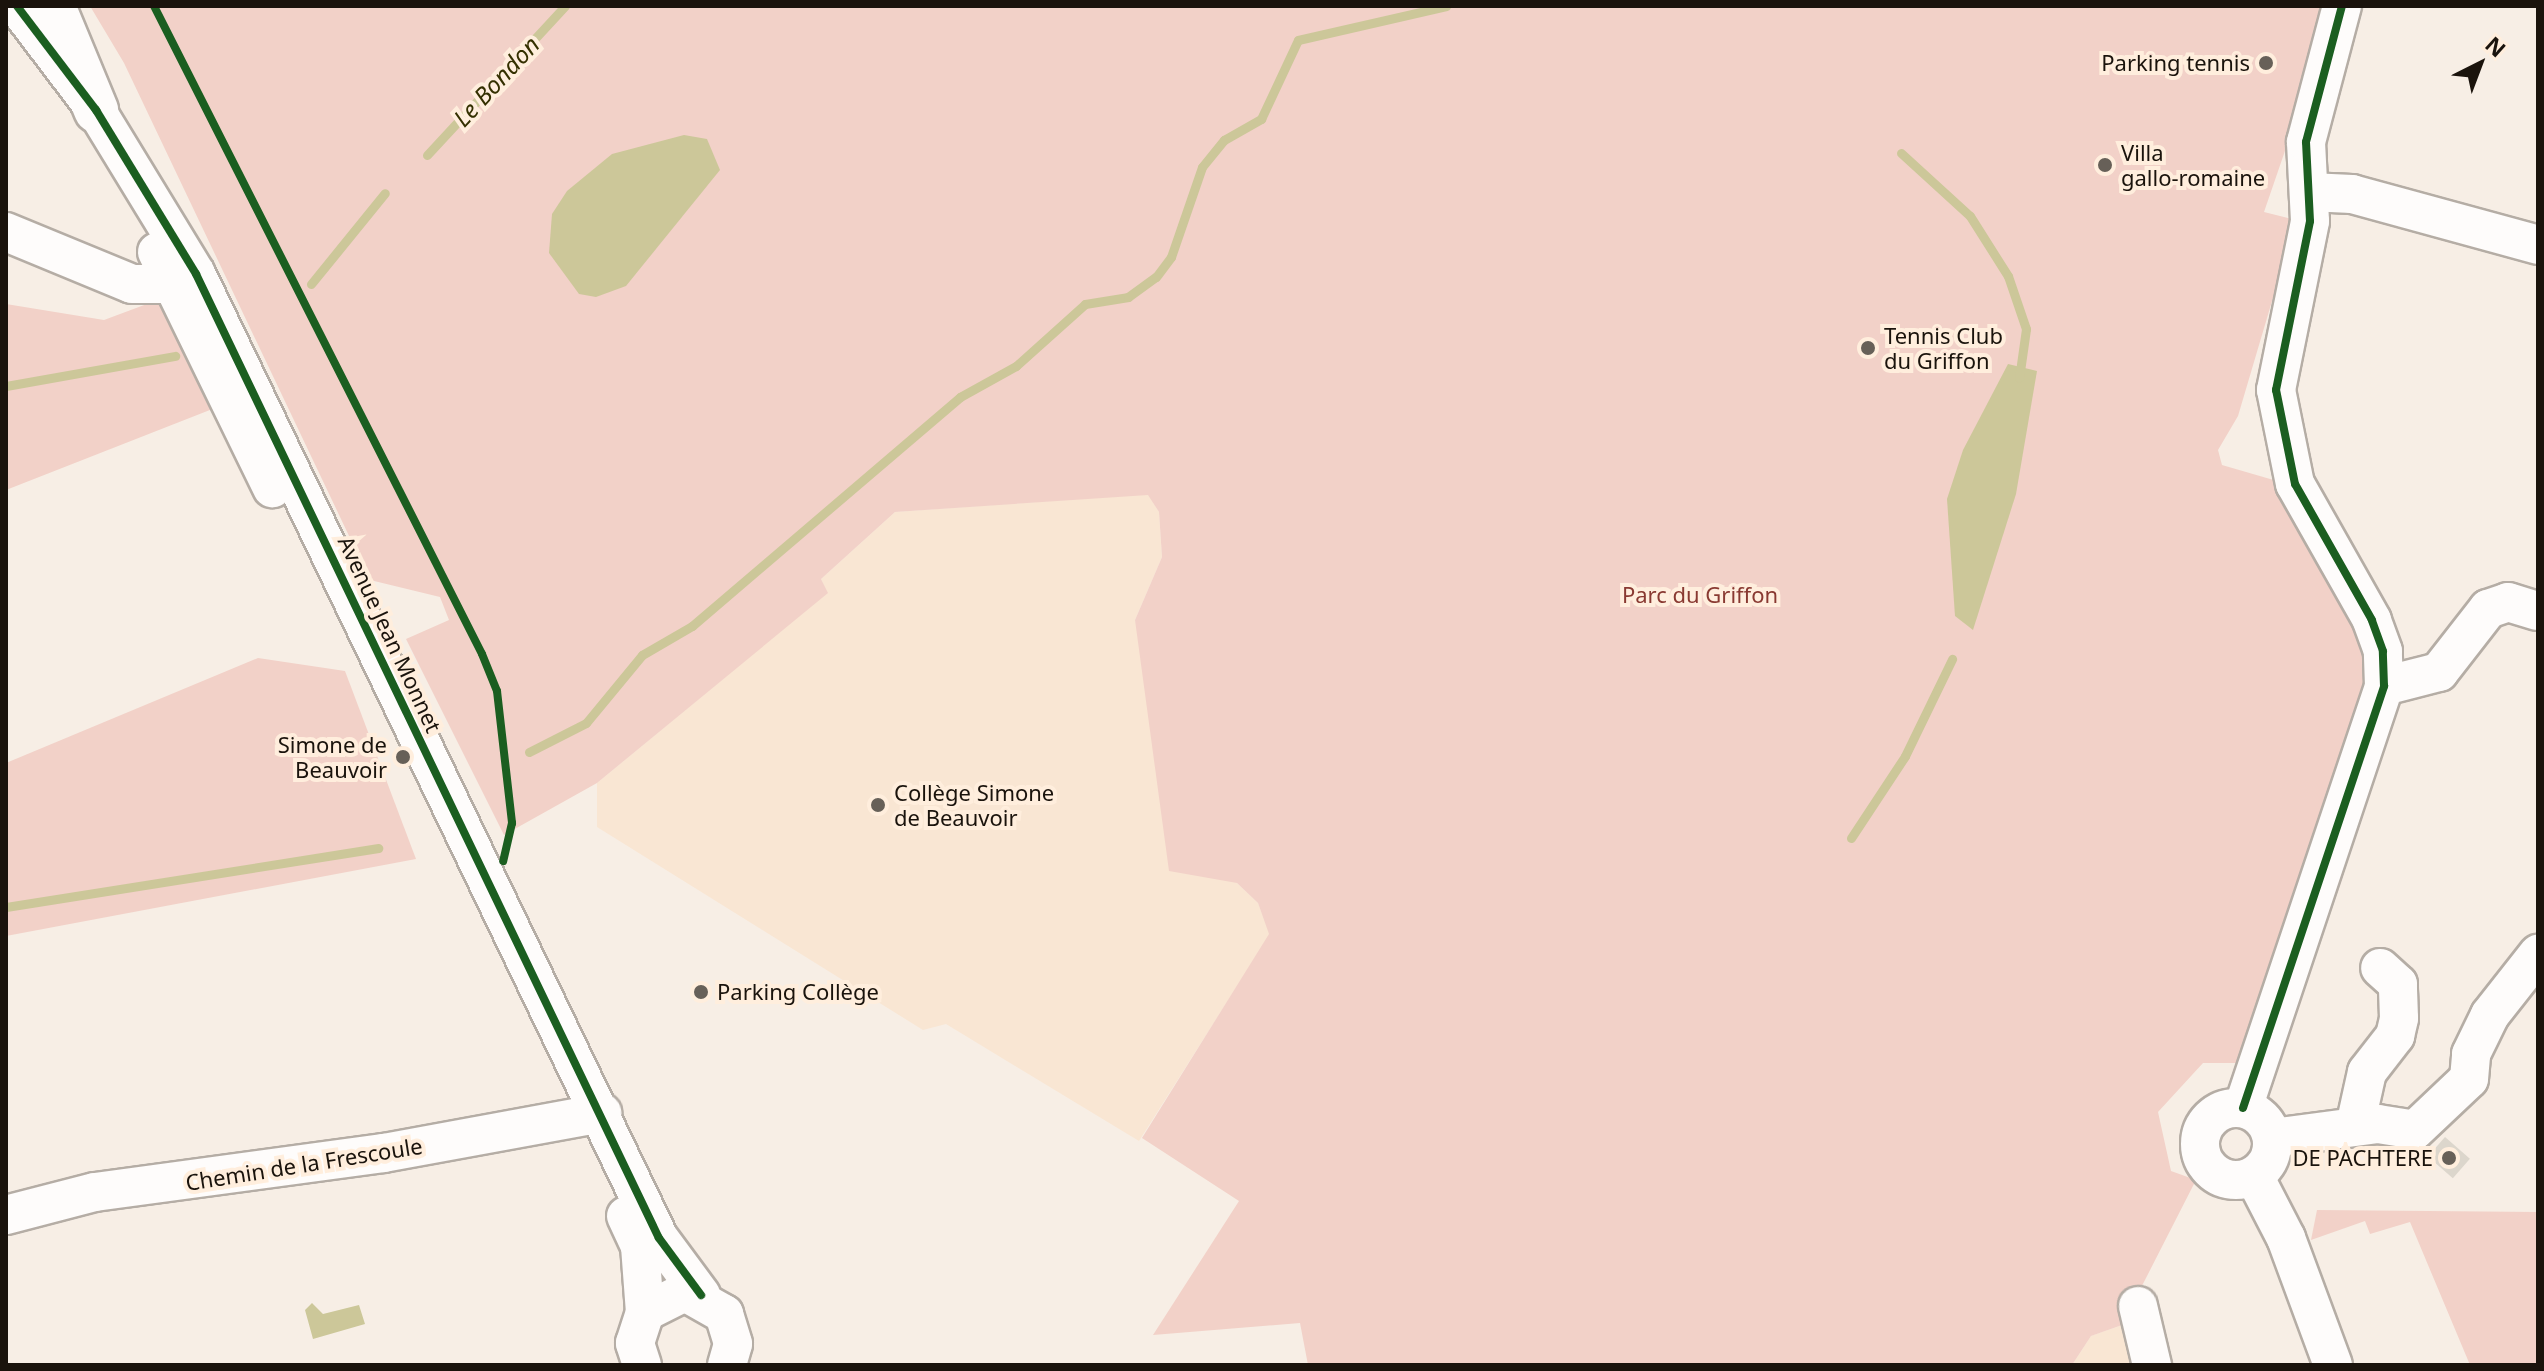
<!DOCTYPE html>
<meta charset="utf-8">
<style>
body{margin:0}
#map{position:relative;width:2544px;height:1371px;overflow:hidden;background:#f7eee5;font-family:"Noto Sans",sans-serif}
div>[style]{position:absolute}
.built>*{inset:0;background:#f9e6d3}
.green>*{inset:0;background:#f2d1c8}
.water>*{inset:0;background:#ccc799}
.stream>*{height:9px;margin:-4.5px;padding:0 4.5px;transform-origin:4.5px;border-radius:4.5px;background:#ccc799}
.building>*{inset:0;background:#dcd6cc;transform-origin:0 0}
.roads{filter:drop-shadow(2px 0 #b5ada5) drop-shadow(-2px 0 #b5ada5) drop-shadow(0 2px #b5ada5) drop-shadow(0 -2px #b5ada5)}
.minor>*{height:38px;margin:-19px;padding:0 19px;transform-origin:19px;border-radius:19px;background:#fefcfb}
.minor>.ring{margin:-19px;padding:0;box-sizing:content-box;background:none;border:38px solid #fefcfb;border-radius:50%}
.highway>*{height:44px;margin:-22px;padding:0 22px;transform-origin:22px;border-radius:22px;background:#fefcfb}
.cycleway>*{height:8px;margin:-4px;padding:0 4px;transform-origin:4px;border-radius:4px;background:#1b5e20}
.dots>*{width:22px;height:22px;translate:-50% -50%;box-sizing:border-box;border:4px solid #fed;border-radius:50%}
span{translate:-50% -50%;white-space:nowrap;text-align:center;line-height:1.15;-webkit-text-stroke:8px #fed;paint-order:stroke}
.poi-label{font-size:22px;color:#1a130c}
.right{translate:-100% -50%;text-align:right}
.left{translate:0 -50%;text-align:left}
.park-label{font-size:22px;color:#893931}
.street-label{font-size:22px;color:#1a130c}
.water-label{font-size:24px;color:#343000;font-style:italic}
.frame{position:absolute;inset:0;border:8px solid #1a130c;pointer-events:none}
.north{position:absolute;left:2440px;top:24px;width:80px;height:80px;-webkit-text-stroke:6px #fed;paint-order:stroke;rotate:42deg;font-size:22px;font-weight:700;line-height:32px;text-align:center;color:#1a130c}
.north::after{content:'';display:block;margin:auto;width:28px;height:36px;background:#1a130c;clip-path:polygon(50% 0,100% 100%,50% 72%,0 100%)}
</style>
<div id="map">
<div class="built">
<div style="clip-path:polygon(1148px 494px,1159px 512px,1162px 557px,1135px 620px,1237px 883px,1258px 903px,1270px 934px,1139px 1141px,946px 1024px,923px 1030px,597px 827px,597px 783px,827px 593px,821px 579px,895px 512px)"></div>
<div style="clip-path:polygon(2122px 1325px,2138px 1365px,2072px 1365px,2091px 1336px)"></div>
</div>
<div class="green">
<div style="clip-path:polygon(90px 6px,2330px 6px,2296px 138px,2287px 145px,2264px 212px,2296px 220px,2238px 416px,2218px 450px,2222px 465px,2277px 481px,2360px 625px,2375px 686px,2243px 1063px,2203px 1063px,2158px 1112px,2171px 1171px,2196px 1180px,2122px 1325px,2091px 1336px,2072px 1365px,1308px 1365px,1300px 1323px,1153px 1335px,1239px 1201px,1142px 1138px,1269px 934px,1258px 903px,1237px 883px,1169px 871px,1135px 620px,1162px 557px,1159px 512px,1148px 495px,895px 512px,821px 579px,828px 593px,597px 783px,504px 835px,406px 639px,449px 620px,440px 597px,370px 580px,124px 63px)"></div>
<div style="clip-path:polygon(163px 298px,215px 408px,6px 490px,6px 304px,104px 320px)"></div>
<div style="clip-path:polygon(258px 658px,345px 671px,416px 859px,6px 936px,6px 763px)"></div>
<div style="clip-path:polygon(2317px 1210px,2538px 1212px,2538px 1365px,2470px 1365px,2410px 1222px,2370px 1234px,2365px 1221px,2311px 1240px)"></div>
</div>
<div class="water">
<div style="clip-path:polygon(684px 135px,707px 139px,720px 170px,626px 286px,596px 297px,579px 294px,549px 253px,552px 214px,567px 191px,612px 154px)"></div>
<div style="clip-path:polygon(2008px 364px,2037px 371px,2016px 494px,1973px 630px,1955px 616px,1947px 499px,1963px 450px)"></div>
<div style="clip-path:polygon(312px 1303px,323px 1314px,359px 1305px,365px 1324px,313px 1339px,305px 1310px)"></div>
</div>
<div class="stream">
<div style="left:1901px;top:153px;width:93px;rotate:42.4deg"></div>
<div style="left:1970px;top:216px;width:71px;rotate:57.7deg"></div>
<div style="left:2008px;top:276px;width:56px;rotate:71.2deg"></div>
<div style="left:2026px;top:329px;width:49px;rotate:98.1deg"></div>
<div style="left:427px;top:155px;width:203px;rotate:-47.2deg"></div>
<div style="left:311px;top:284px;width:117px;rotate:-50.9deg"></div>
<div style="left:6px;top:386px;width:172px;rotate:-10.1deg"></div>
<div style="left:529px;top:752px;width:64px;rotate:-27deg"></div>
<div style="left:586px;top:723px;width:88px;rotate:-50.5deg"></div>
<div style="left:642px;top:655px;width:58px;rotate:-30.1deg"></div>
<div style="left:692px;top:626px;width:353px;rotate:-40.5deg"></div>
<div style="left:960px;top:397px;width:64px;rotate:-29deg"></div>
<div style="left:1016px;top:366px;width:93px;rotate:-41.9deg"></div>
<div style="left:1085px;top:304px;width:44px;rotate:-9.2deg"></div>
<div style="left:1128px;top:297px;width:34px;rotate:-36deg"></div>
<div style="left:1156px;top:277px;width:25px;rotate:-53deg"></div>
<div style="left:1171px;top:257px;width:95px;rotate:-71deg"></div>
<div style="left:1202px;top:167px;width:35px;rotate:-51deg"></div>
<div style="left:1224px;top:140px;width:43px;rotate:-29.6deg"></div>
<div style="left:1261px;top:119px;width:87px;rotate:-64.9deg"></div>
<div style="left:1298px;top:40px;width:152px;rotate:-12.9deg"></div>
<div style="left:1851px;top:838px;width:98px;rotate:-56.6deg"></div>
<div style="left:1905px;top:756px;width:108px;rotate:-64.1deg"></div>
<div style="left:6px;top:907px;width:377px;rotate:-9deg"></div>
</div>
<div class="building">
<div style="left:2445px;top:1137px;width:33px;height:26px;rotate:41deg"></div>
</div>
<div class="roads">
<div class="minor">
<div style="left:17px;top:6px;width:131px;rotate:52.8deg"></div>
<div style="left:96px;top:110px;width:192px;rotate:58.6deg"></div>
<div style="left:196px;top:274px;width:1069px;rotate:64.35deg"></div>
<div style="left:659px;top:1238px;width:71px;rotate:53.6deg"></div>
<div style="left:2309px;top:192px;width:43px;rotate:2.7deg"></div>
<div style="left:2352px;top:194px;width:193px;rotate:15.3deg"></div>
<div style="left:6px;top:232px;width:136px;rotate:22.4deg"></div>
<div style="left:132px;top:284px;width:40px"></div>
<div style="left:157px;top:252px;width:263px;rotate:64deg"></div>
<div style="left:2384px;top:686px;width:57px;rotate:-14.3deg"></div>
<div style="left:2439px;top:672px;width:80px;rotate:-52.1deg"></div>
<div style="left:2488px;top:609px;width:21px;rotate:-19deg"></div>
<div style="left:2508px;top:602px;width:31px;rotate:17deg"></div>
<div style="left:2243px;top:1108px;width:445px;rotate:-71.5deg"></div>
<div style="left:2384px;top:686px;width:35px;rotate:-92deg"></div>
<div style="left:2383px;top:651px;width:33px;rotate:-110deg"></div>
<div style="left:2372px;top:620px;width:156px;rotate:-119.5deg"></div>
<div style="left:2295px;top:484px;width:96px;rotate:-101.4deg"></div>
<div style="left:2276px;top:390px;width:172px;rotate:-78.6deg"></div>
<div style="left:2310px;top:221px;width:79px;rotate:-92.9deg"></div>
<div style="left:2306px;top:142px;width:141px;rotate:-75.2deg"></div>
<div class="ring" style="left:2200px;top:1108px;width:34px;height:34px"></div>
<div style="left:2355px;top:1126px;width:55px;rotate:-77.5deg"></div>
<div style="left:2367px;top:1072px;width:46px;rotate:-52.1deg"></div>
<div style="left:2395px;top:1036px;width:18px;rotate:-77deg"></div>
<div style="left:2399px;top:1018px;width:34px;rotate:-92deg"></div>
<div style="left:2398px;top:984px;width:24px;rotate:-138deg"></div>
<div style="left:2272px;top:1138px;width:107px;rotate:-7.5deg"></div>
<div style="left:2378px;top:1124px;width:37px;rotate:9deg"></div>
<div style="left:2415px;top:1130px;width:74px;rotate:-43.4deg"></div>
<div style="left:2469px;top:1079px;width:25px;rotate:-85deg"></div>
<div style="left:2471px;top:1054px;width:43px;rotate:-64deg"></div>
<div style="left:2490px;top:1015px;width:78px;rotate:-51.8deg"></div>
<div style="left:2254px;top:1176px;width:70px;rotate:62.7deg"></div>
<div style="left:2286px;top:1238px;width:135px;rotate:69.7deg"></div>
<div style="left:6px;top:1215px;width:92px;rotate:-14.5deg"></div>
<div style="left:95px;top:1192px;width:292px;rotate:-7.7deg"></div>
<div style="left:384px;top:1153px;width:222px;rotate:-10.4deg"></div>
<div style="left:626px;top:1216px;width:33px;rotate:65deg"></div>
<div style="left:640px;top:1246px;width:66px;rotate:85.7deg"></div>
<div style="left:2138px;top:1306px;width:61px;rotate:76.7deg"></div>
<div style="left:642px;top:1365px;width:23px;rotate:-108deg"></div>
<div style="left:635px;top:1343px;width:33px;rotate:-72deg"></div>
<div style="left:645px;top:1312px;width:45px;rotate:-26.6deg"></div>
<div style="left:685px;top:1292px;width:45px;rotate:29.4deg"></div>
<div style="left:724px;top:1314px;width:31px;rotate:73deg"></div>
<div style="left:733px;top:1344px;width:22px;rotate:106deg"></div>
</div>
<div class="highway">
<div style="left:53px;top:6px;width:113px;rotate:67.5deg"></div>
</div>
</div>
<div class="cycleway">
<div style="left:17px;top:6px;width:131px;rotate:52.8deg"></div>
<div style="left:96px;top:110px;width:192px;rotate:58.6deg"></div>
<div style="left:196px;top:274px;width:1069px;rotate:64.35deg"></div>
<div style="left:659px;top:1238px;width:71px;rotate:53.6deg"></div>
<div style="left:154px;top:6px;width:726px;rotate:63.15deg"></div>
<div style="left:482px;top:654px;width:40px;rotate:68deg"></div>
<div style="left:497px;top:691px;width:133px;rotate:83.5deg"></div>
<div style="left:512px;top:823px;width:39px;rotate:103deg"></div>
<div style="left:2243px;top:1108px;width:445px;rotate:-71.5deg"></div>
<div style="left:2384px;top:686px;width:35px;rotate:-92deg"></div>
<div style="left:2383px;top:651px;width:33px;rotate:-110deg"></div>
<div style="left:2372px;top:620px;width:156px;rotate:-119.5deg"></div>
<div style="left:2295px;top:484px;width:96px;rotate:-101.4deg"></div>
<div style="left:2276px;top:390px;width:172px;rotate:-78.6deg"></div>
<div style="left:2310px;top:221px;width:79px;rotate:-92.9deg"></div>
<div style="left:2306px;top:142px;width:141px;rotate:-75.2deg"></div>
</div>
<div class="dots">
<div style="left:2266px;top:63px;background:#676058"></div>
<div style="left:2105px;top:165px;background:#676058"></div>
<div style="left:1868px;top:348px;background:#676058"></div>
<div style="left:403px;top:757px;background:#676058"></div>
<div style="left:878px;top:805px;background:#676058"></div>
<div style="left:701px;top:992px;background:#676058"></div>
<div style="left:2449px;top:1158px;background:#676058"></div>
</div>
<div class="poi-label">
<span class="right" style="left:2250px;top:63px">Parking tennis</span>
<span class="left" style="left:2121px;top:165px">Villa<br>gallo-romaine</span>
<span class="left" style="left:1884px;top:348px">Tennis Club<br>du Griffon</span>
<span class="right" style="left:387px;top:757px">Simone de<br>Beauvoir</span>
<span class="left" style="left:894px;top:805px">Collège Simone<br>de Beauvoir</span>
<span class="left" style="left:717px;top:992px">Parking Collège</span>
<span class="right" style="left:2433px;top:1158px">DE PACHTERE</span>
</div>
<div class="park-label">
<span style="left:1700px;top:595px">Parc du Griffon</span>
</div>
<div class="street-label">
<span style="left:390px;top:634px;rotate:65deg">Avenue Jean Monnet</span>
<span style="left:304px;top:1164px;rotate:-9deg">Chemin de la Frescoule</span>
</div>
<div class="water-label">
<span style="left:496px;top:81px;rotate:-47deg">Le Bondon</span>
</div>
<div class="frame"></div>
<div class="north">N</div>
</div>
